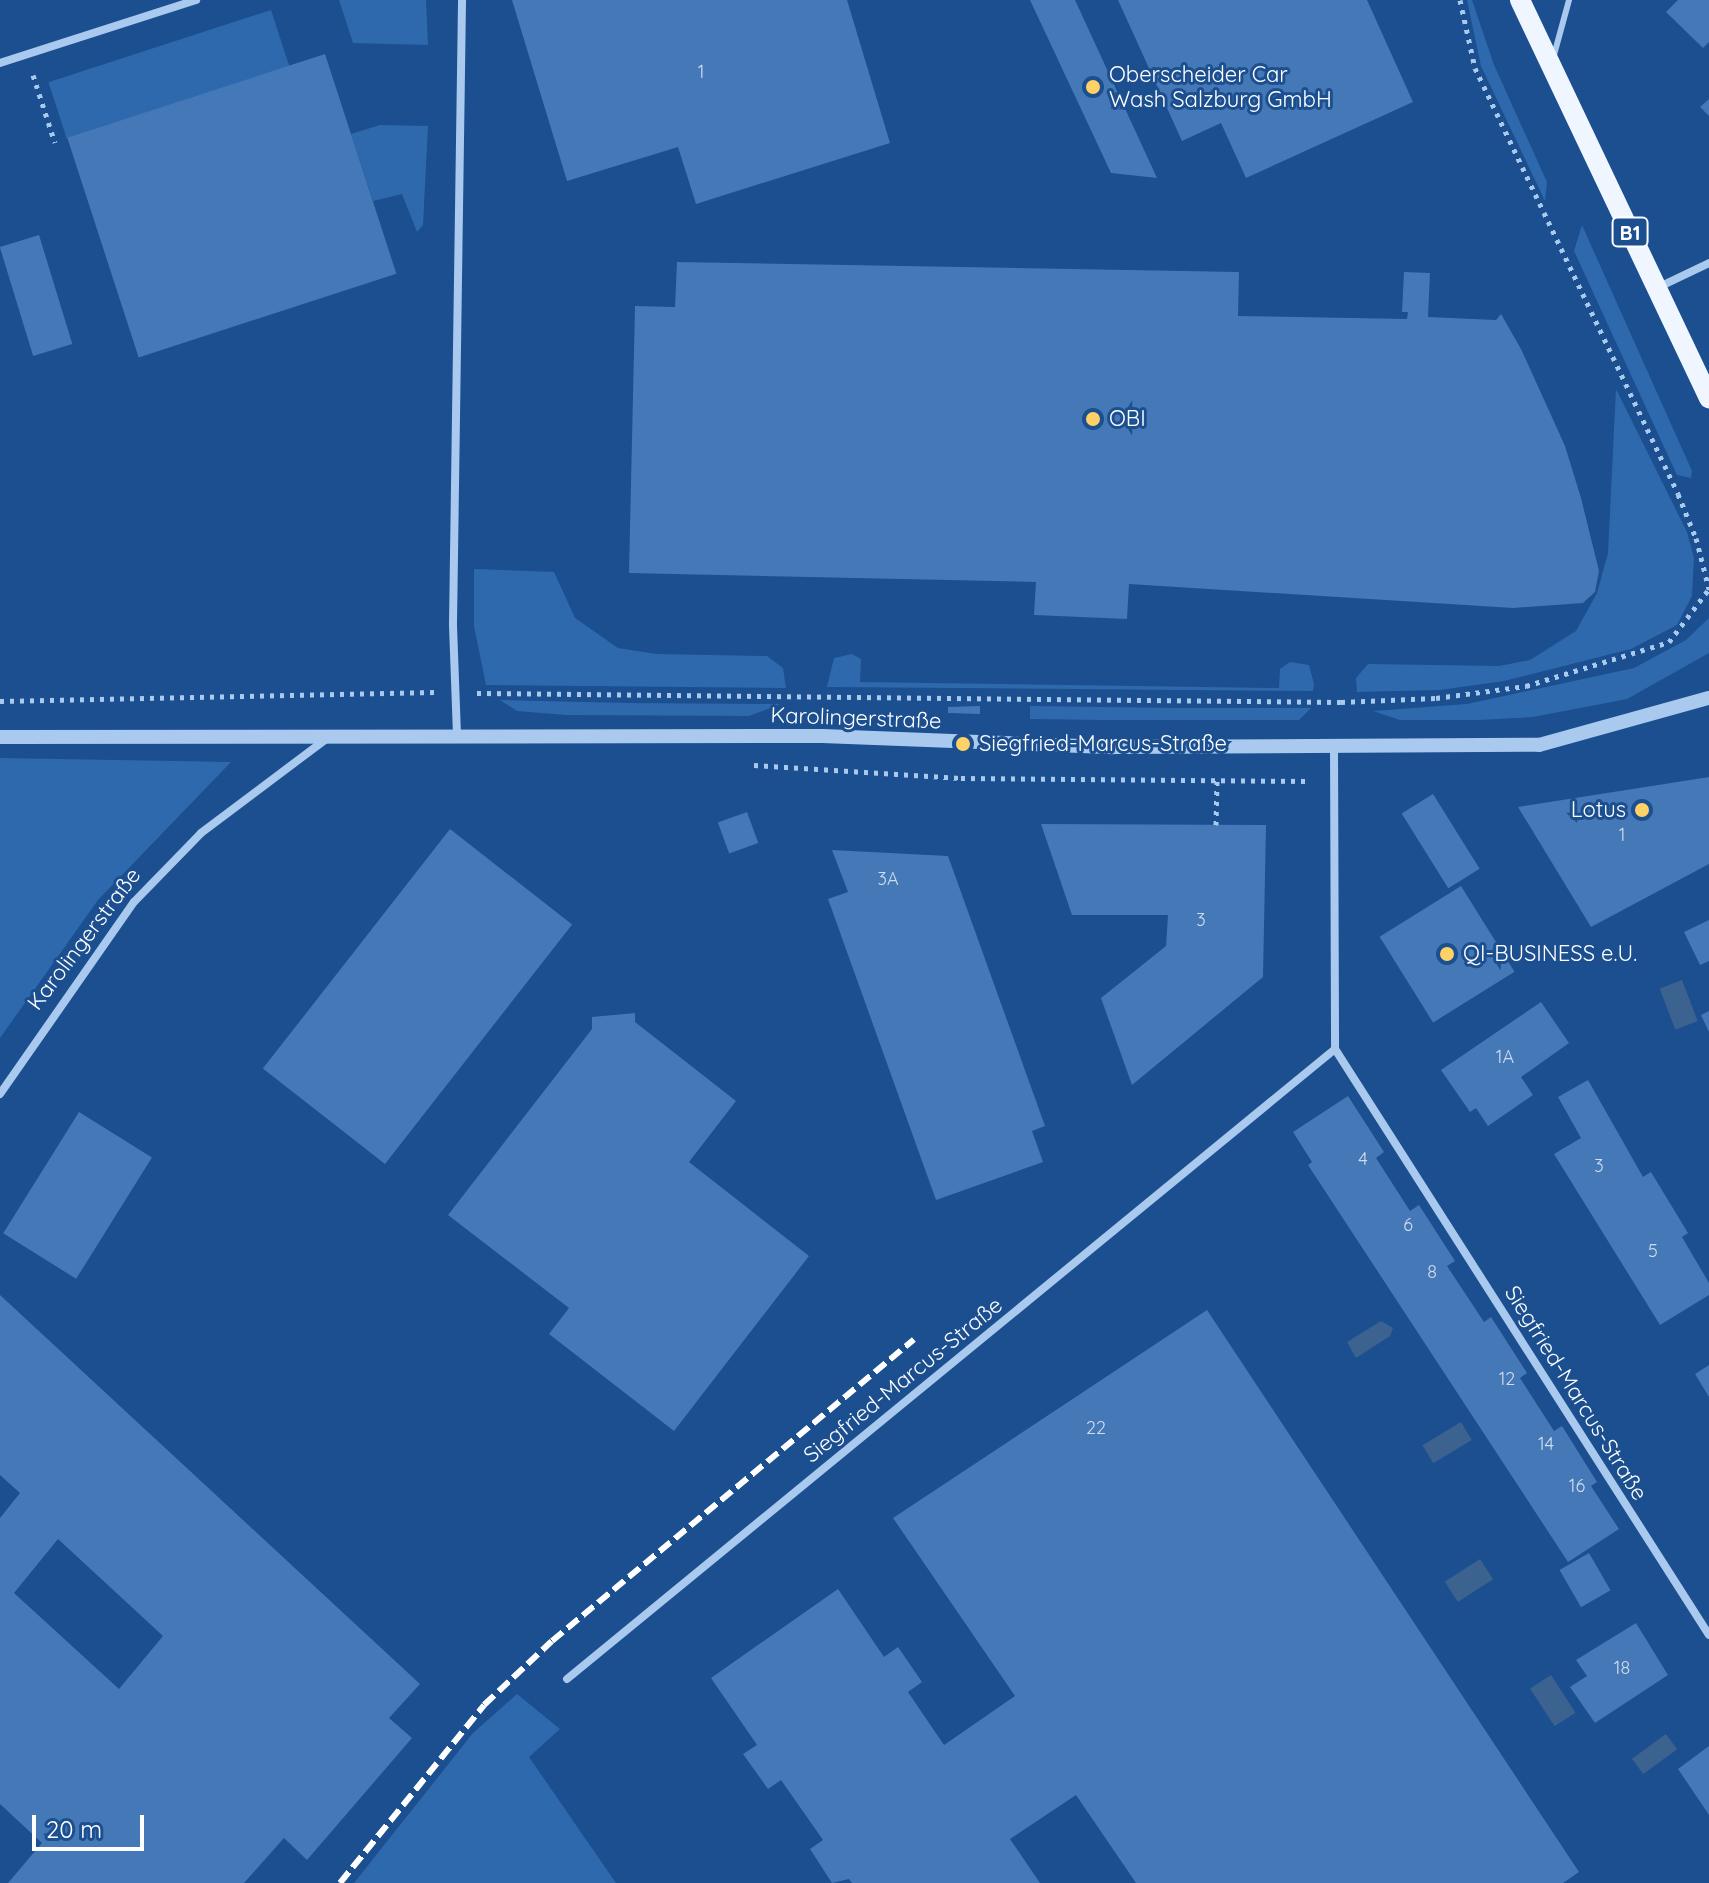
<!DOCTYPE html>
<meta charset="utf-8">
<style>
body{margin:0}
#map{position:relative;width:1709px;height:1883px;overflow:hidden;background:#1b4f8f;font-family:Quicksand,sans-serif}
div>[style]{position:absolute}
.green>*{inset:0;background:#2e69ad;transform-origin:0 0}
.water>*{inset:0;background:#3c6290;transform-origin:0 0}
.building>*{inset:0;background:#4478b7;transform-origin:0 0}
.path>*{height:5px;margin-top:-2.5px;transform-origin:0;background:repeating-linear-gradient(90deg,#a9c9ee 0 4px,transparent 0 10px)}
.service>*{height:6px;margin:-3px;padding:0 3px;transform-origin:3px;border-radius:3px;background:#a9c9ee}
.minor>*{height:8px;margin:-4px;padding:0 4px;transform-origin:4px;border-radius:4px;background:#a9c9ee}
.tertiary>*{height:14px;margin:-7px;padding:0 7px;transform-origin:7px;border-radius:7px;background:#a9c9ee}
.primary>*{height:20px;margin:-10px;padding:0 10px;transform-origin:10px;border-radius:10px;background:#f0f6ff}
.rail>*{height:6px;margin-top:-3px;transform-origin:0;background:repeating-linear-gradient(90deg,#fff 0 14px,transparent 0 20px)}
.dots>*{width:22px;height:22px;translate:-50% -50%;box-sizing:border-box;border:4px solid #1b4f8f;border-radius:50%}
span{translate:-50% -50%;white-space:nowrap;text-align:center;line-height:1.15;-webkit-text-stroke:6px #1b4f8f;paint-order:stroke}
.number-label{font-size:18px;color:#d0dded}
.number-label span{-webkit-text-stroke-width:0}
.shield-label span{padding:2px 6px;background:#1b4f8f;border:2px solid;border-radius:6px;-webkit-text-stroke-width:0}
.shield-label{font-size:20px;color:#fff;font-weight:700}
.poi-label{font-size:22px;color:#fff}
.left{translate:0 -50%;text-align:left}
.right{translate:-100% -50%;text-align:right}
.street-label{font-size:22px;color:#fff}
.scale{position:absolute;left:32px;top:1815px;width:112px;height:36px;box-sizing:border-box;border:4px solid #fff;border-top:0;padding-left:10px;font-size:24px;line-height:28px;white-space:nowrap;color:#fff;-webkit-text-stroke:6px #1b4f8f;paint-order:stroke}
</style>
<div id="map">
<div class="green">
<div style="clip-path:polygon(339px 0,426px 0,428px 45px,353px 43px)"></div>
<div style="clip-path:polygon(1467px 0,1472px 0,1494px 65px,1547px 182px,1545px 201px,1481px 66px)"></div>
<div style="left:271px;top:10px;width:59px;height:234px;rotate:72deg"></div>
<div style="clip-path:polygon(380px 125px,428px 126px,423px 225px,417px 232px,402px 194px,373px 201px,351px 134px)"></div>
<div style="clip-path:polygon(1582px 225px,1692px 471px,1691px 478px,1677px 475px,1574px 251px)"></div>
<div style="clip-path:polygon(1616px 389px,1687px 532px,1694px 558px,1692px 596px,1677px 625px,1631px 649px,1504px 681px,1440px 690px,1357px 692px,1356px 678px,1368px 664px,1499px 666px,1530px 660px,1576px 631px,1597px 593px,1608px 553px)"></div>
<div style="clip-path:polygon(474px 569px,554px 572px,575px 618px,618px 648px,656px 654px,767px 656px,783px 668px,786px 688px,486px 685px,474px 626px)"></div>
<div style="clip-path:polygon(1709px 618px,1709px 653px,1627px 699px,1533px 717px,1479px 720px,1400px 720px,1373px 711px,1467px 704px,1634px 668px,1686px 640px)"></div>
<div style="clip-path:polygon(852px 654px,861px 659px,860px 682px,1279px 688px,1280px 669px,1290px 662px,1309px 665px,1314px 684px,1313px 691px,827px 687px,834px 658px)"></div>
<div style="clip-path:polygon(500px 700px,629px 703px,781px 704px,749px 716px,566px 715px,517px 711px)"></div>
<div style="clip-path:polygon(1030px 706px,1176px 708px,1311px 708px,1299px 720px,1104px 720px,1030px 719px)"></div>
<div style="clip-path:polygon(0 758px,231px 762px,98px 900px,0 1038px)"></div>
<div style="clip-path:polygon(517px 1694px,560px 1729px,529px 1757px,616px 1883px,354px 1883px,473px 1733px)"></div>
</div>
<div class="water">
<div style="left:1682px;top:980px;width:44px;height:24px;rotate:69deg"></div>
<div style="clip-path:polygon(1381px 1321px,1393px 1328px,1390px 1336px,1356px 1358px,1347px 1342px)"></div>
<div style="left:1461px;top:1422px;width:21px;height:45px;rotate:59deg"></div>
<div style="left:1480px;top:1559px;width:24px;height:42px;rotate:57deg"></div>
<div style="left:1551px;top:1675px;width:45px;height:25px;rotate:57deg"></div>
<div style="left:1666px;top:1734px;width:19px;height:42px;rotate:54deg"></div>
</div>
<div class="building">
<div style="clip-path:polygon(512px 0,847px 0,890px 143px,696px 204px,678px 147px,567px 181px)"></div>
<div style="clip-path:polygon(1030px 0,1075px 0,1157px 178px,1111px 173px)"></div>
<div style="clip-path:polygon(1118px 0,1367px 0,1413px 102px,1246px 178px,1221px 123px,1182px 141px)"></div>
<div style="clip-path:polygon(1678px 0,1709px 0,1709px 42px,1703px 48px,1666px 12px)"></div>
<div style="left:325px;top:54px;width:231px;height:271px;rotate:72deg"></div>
<div style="clip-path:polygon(1709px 99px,1709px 116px,1700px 107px)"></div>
<div style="left:39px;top:235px;width:114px;height:41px;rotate:73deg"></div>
<div style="clip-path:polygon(677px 262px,1239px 272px,1238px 316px,1407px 319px,1408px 312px,1402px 312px,1404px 272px,1430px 273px,1428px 317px,1496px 320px,1501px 314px,1521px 349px,1565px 446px,1581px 498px,1599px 571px,1595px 592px,1583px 603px,1513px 608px,1129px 584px,1127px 619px,1034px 615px,1036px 582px,629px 573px,635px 306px,675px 307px)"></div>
<div style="clip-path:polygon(980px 706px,980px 714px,948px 713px,948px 707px)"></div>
<div style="clip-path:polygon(1709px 777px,1709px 864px,1591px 927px,1518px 807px)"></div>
<div style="left:1433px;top:794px;width:88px;height:37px;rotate:58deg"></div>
<div style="left:747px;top:812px;width:33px;height:31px;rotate:70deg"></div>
<div style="clip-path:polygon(1041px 824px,1266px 825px,1263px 977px,1132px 1085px,1101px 998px,1166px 946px,1168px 915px,1072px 915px)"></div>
<div style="left:450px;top:829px;width:155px;height:304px;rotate:38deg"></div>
<div style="clip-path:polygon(832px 850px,948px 856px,1045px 1126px,1032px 1131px,1043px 1162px,936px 1200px,828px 899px,848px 892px)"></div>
<div style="left:1461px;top:886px;width:101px;height:96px;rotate:58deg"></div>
<div style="clip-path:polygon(1709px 920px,1709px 961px,1700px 965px,1684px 932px)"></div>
<div style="clip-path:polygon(1541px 1002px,1569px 1043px,1521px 1077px,1533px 1095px,1488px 1126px,1476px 1108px,1470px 1112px,1441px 1070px)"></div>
<div style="clip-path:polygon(1709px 1011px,1709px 1032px,1701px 1015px)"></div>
<div style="clip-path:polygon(635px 1013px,635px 1022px,736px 1101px,689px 1162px,809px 1256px,674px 1431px,549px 1334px,569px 1308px,448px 1215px,592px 1029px,592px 1017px)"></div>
<div style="clip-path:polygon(1588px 1080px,1643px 1177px,1651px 1172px,1688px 1233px,1682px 1237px,1709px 1283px,1709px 1295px,1660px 1325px,1554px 1154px,1581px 1138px,1558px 1097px)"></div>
<div style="clip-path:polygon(1348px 1096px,1384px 1152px,1376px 1158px,1410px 1211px,1419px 1205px,1455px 1261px,1447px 1266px,1484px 1322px,1491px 1317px,1527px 1373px,1520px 1378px,1554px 1431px,1562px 1426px,1597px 1482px,1591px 1486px,1619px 1529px,1568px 1562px,1308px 1165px,1312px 1162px,1293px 1132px)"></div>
<div style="left:79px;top:1112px;width:86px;height:143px;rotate:32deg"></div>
<div style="clip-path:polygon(evenodd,0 1295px,420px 1684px,389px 1718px,412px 1738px,307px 1860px,284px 1838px,244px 1883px,8px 1883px,42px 1843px,0 1804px,0 1518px,20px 1493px,0 1475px,0 1295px,58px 1539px,163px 1636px,119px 1689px,14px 1593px,58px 1539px)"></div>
<div style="clip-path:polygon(1207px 1310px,1579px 1872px,1563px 1883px,1136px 1883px,1076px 1795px,1010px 1839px,1040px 1883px,852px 1883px,849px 1879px,832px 1883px,810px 1849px,823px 1840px,781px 1780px,768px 1789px,743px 1754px,757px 1745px,711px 1678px,838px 1589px,884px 1657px,898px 1647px,922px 1682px,908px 1692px,944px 1745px,1015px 1696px,893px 1518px)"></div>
<div style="clip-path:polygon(1709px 1365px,1709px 1397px,1695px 1374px)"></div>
<div style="left:1589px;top:1553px;width:43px;height:34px;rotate:60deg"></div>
<div style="clip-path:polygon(1636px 1623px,1668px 1675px,1595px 1723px,1570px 1687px,1587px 1676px,1576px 1660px)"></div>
<div style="clip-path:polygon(1709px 1746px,1709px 1815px,1678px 1769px)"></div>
</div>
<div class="path">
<div style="left:1460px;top:0;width:70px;rotate:77.6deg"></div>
<div style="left:1475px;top:68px;width:472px;rotate:64.5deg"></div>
<div style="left:1678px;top:494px;width:48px;rotate:67.8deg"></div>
<div style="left:1696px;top:538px;width:53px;rotate:75.7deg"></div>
<div style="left:33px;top:75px;width:71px;rotate:72.1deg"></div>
<div style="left:477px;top:693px;width:864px;rotate:0.6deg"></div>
<div style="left:1341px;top:702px;width:95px;rotate:-2.4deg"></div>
<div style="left:1436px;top:698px;width:91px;rotate:-7.6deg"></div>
<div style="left:1526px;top:686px;width:150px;rotate:-17.1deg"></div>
<div style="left:1669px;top:642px;width:66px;rotate:-53deg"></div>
<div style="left:0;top:701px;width:435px;rotate:-1.2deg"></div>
<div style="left:754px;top:765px;width:207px;rotate:3.6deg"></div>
<div style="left:961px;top:778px;width:350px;rotate:0.5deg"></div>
<div style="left:1216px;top:825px;width:45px;rotate:-88.7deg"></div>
</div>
<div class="service">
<div style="left:1554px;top:55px;width:57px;rotate:-74.7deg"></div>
</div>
<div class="minor">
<div style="left:0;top:63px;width:206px;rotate:-17.8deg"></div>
<div style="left:1659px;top:287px;width:55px;rotate:-25.6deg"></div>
<div style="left:457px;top:735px;width:111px;rotate:-92.1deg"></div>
<div style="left:453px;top:624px;width:624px;rotate:-89.17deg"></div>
<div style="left:1334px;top:745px;width:304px;rotate:89.8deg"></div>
<div style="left:1335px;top:1049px;width:695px;rotate:57.45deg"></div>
<div style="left:0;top:1094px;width:234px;rotate:-55.1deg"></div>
<div style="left:134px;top:902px;width:96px;rotate:-45.8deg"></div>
<div style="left:201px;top:833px;width:160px;rotate:-36.9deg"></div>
<div style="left:567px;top:1679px;width:993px;rotate:-39.36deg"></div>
</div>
<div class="tertiary">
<div style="left:0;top:737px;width:822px;rotate:-0.07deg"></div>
<div style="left:822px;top:736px;width:292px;rotate:2.2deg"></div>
<div style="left:1114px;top:747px;width:425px;rotate:-0.3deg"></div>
<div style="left:1539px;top:745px;width:176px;rotate:-15.5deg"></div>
</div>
<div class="primary">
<div style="left:1520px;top:0;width:441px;rotate:64.6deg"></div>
</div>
<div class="rail">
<div style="left:340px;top:1883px;width:229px;rotate:-51deg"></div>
<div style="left:484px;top:1705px;width:93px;rotate:-43.3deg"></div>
<div style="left:552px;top:1641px;width:471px;rotate:-39.8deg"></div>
</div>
<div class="dots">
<div style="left:1093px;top:87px;background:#ffd166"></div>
<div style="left:1093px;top:419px;background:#ffd166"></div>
<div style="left:963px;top:744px;background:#ffd166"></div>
<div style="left:1642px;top:810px;background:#ffd166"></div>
<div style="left:1447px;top:954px;background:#ffd166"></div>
</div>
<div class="number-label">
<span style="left:701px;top:72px">1</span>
<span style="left:1622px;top:835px">1</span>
<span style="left:888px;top:879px">3A</span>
<span style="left:1201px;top:920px">3</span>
<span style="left:1505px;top:1057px">1A</span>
<span style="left:1363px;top:1159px">4</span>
<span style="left:1599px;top:1166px">3</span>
<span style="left:1408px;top:1225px">6</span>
<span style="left:1653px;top:1251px">5</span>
<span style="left:1432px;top:1272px">8</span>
<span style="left:1507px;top:1379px">12</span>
<span style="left:1096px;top:1428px">22</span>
<span style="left:1546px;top:1444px">14</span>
<span style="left:1577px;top:1486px">16</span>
<span style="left:1622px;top:1668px">18</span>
</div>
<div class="shield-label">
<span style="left:1630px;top:232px">B1</span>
</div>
<div class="poi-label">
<span class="left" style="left:1109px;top:87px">Oberscheider Car<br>Wash Salzburg GmbH</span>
<span class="left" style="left:1109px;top:419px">OBI</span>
<span class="left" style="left:979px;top:744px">Siegfried-Marcus-Straße</span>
<span class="right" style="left:1626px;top:810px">Lotus</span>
<span class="left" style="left:1463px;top:954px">QI-BUSINESS e.U.</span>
</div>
<div class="street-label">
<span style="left:856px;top:718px;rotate:2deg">Karolingerstraße</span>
<span style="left:84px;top:939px;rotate:-53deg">Karolingerstraße</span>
<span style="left:903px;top:1380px;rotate:-39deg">Siegfried-Marcus-Straße</span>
<span style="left:1576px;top:1393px;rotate:58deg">Siegfried-Marcus-Straße</span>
</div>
<div class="scale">20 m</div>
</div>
